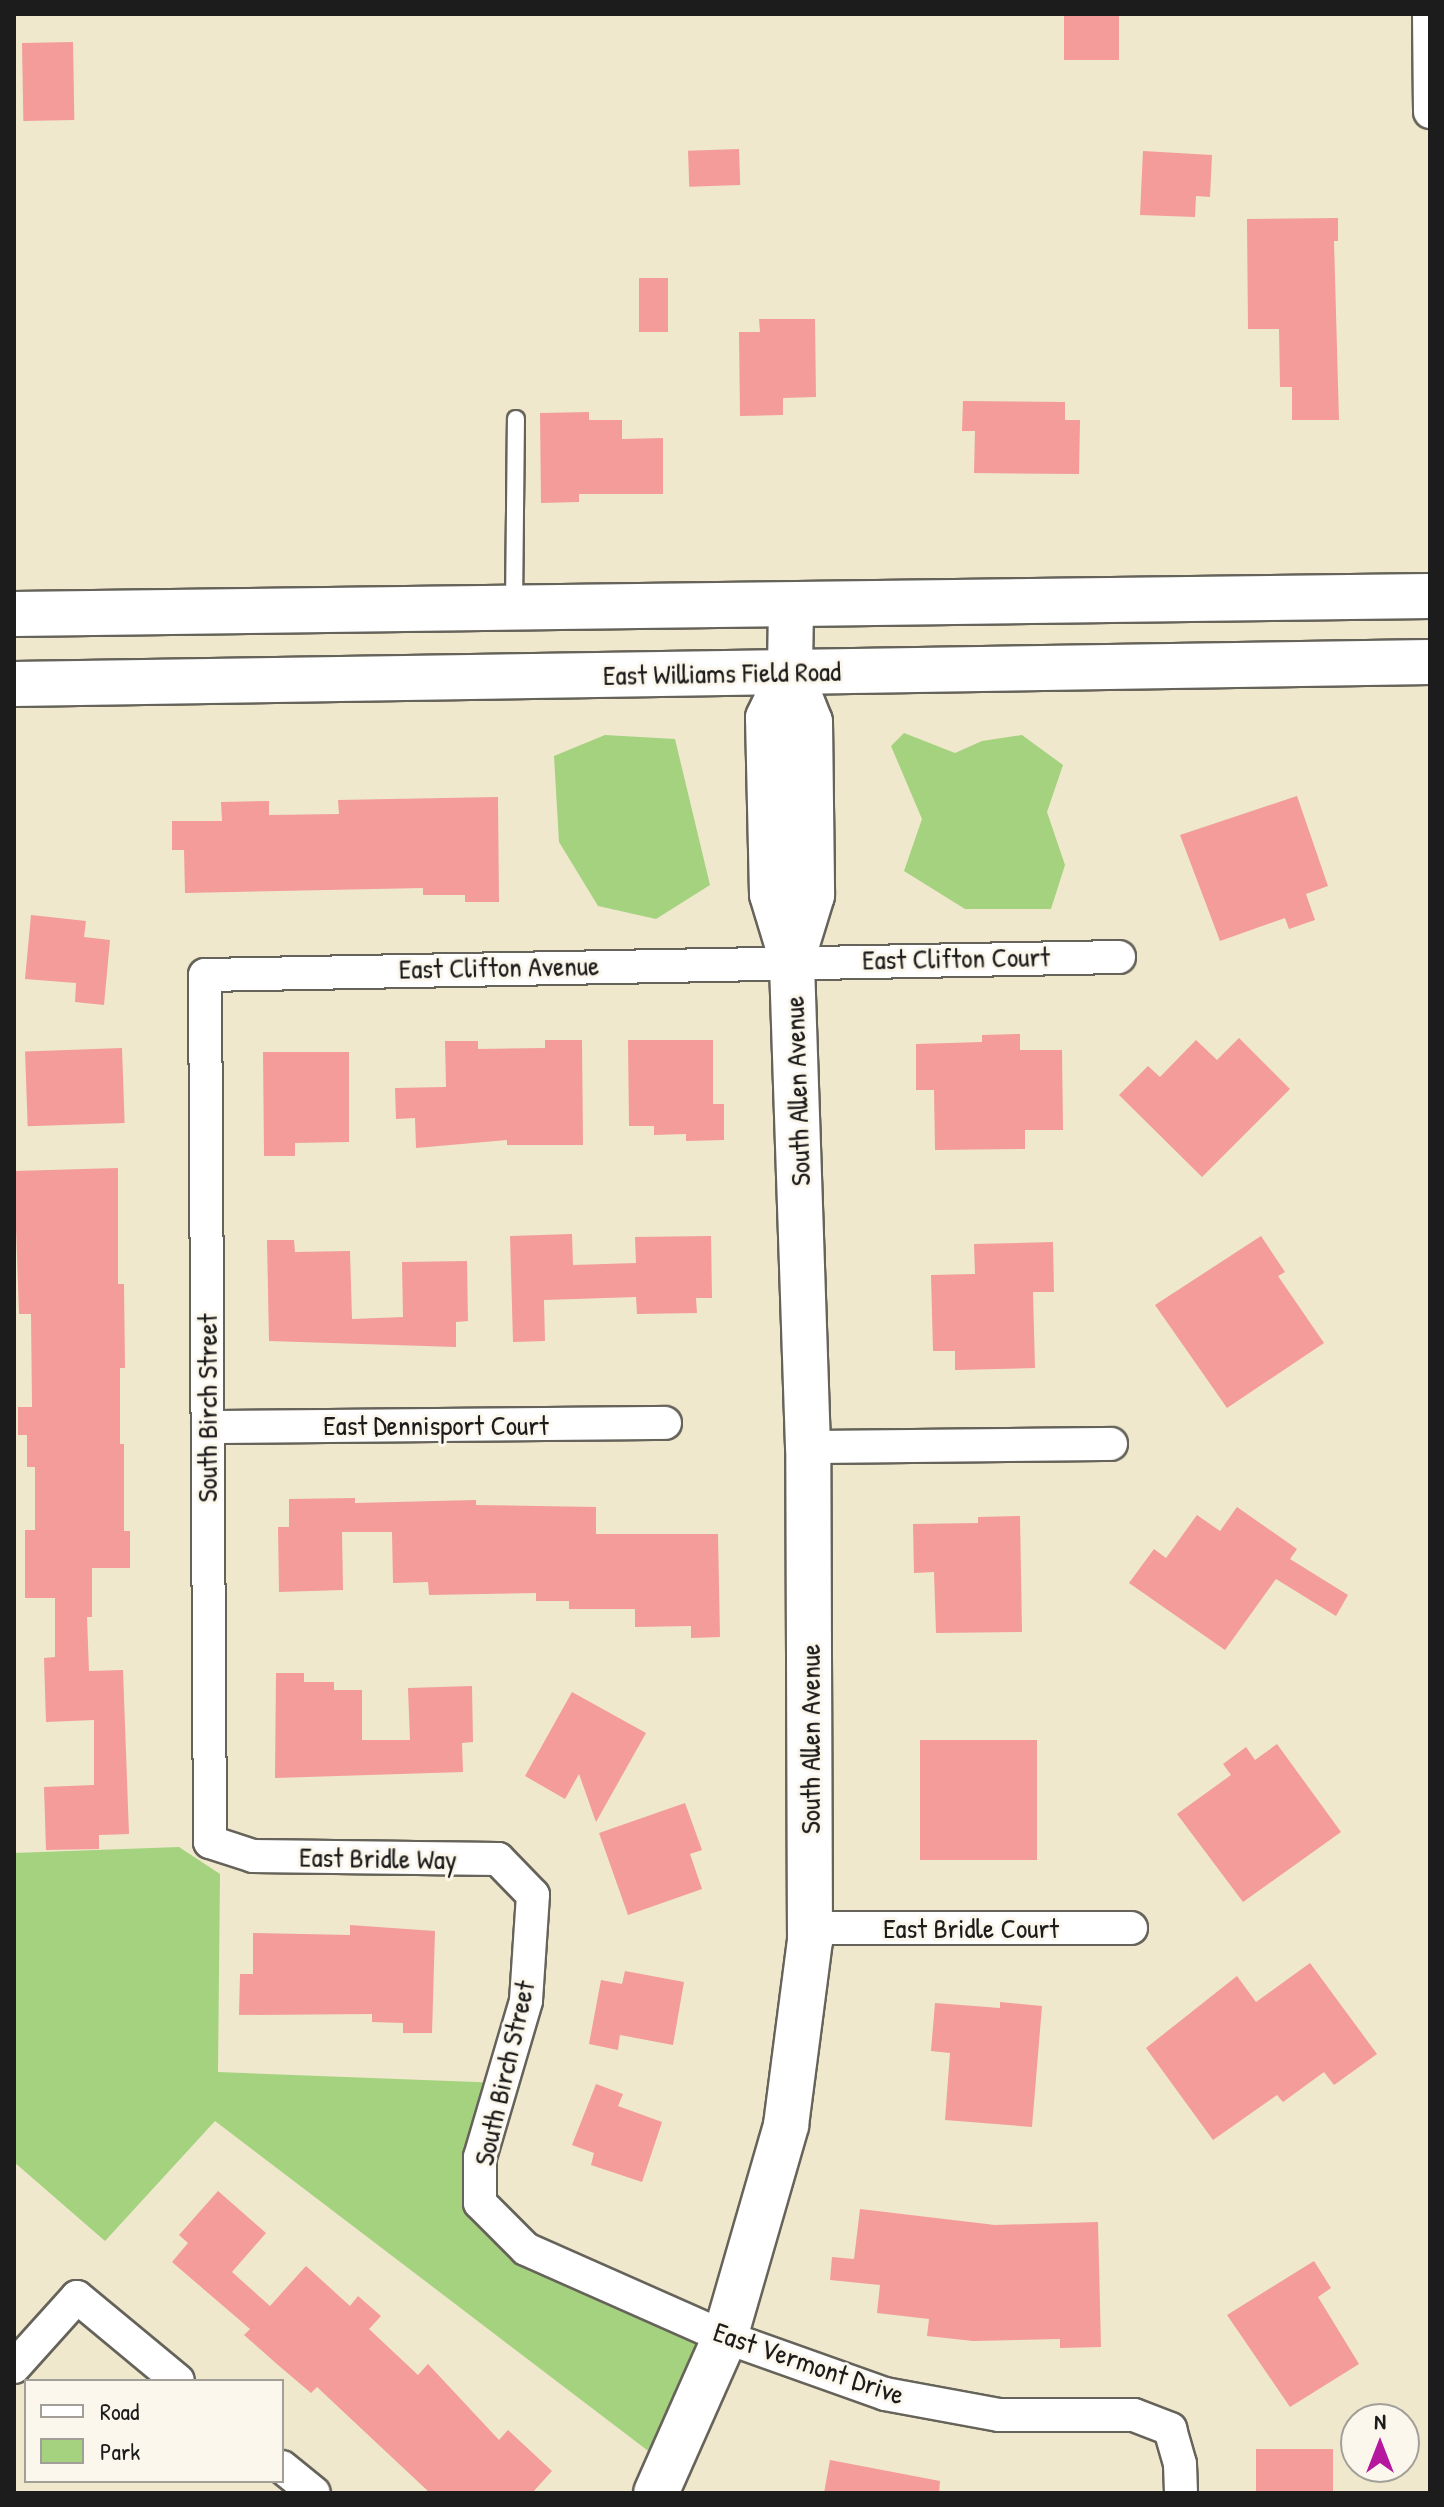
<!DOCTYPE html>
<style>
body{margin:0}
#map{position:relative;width:1444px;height:2507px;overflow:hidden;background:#efe8cd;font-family:"Patrick Hand",sans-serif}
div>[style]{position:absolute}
.green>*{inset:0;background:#a4d27f}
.building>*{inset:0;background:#f39c9a;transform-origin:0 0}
.roads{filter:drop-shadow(2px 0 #66635a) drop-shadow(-2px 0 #66635a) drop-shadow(0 2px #66635a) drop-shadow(0 -2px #66635a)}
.lane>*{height:16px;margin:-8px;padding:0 8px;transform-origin:8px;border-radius:8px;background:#fff}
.street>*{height:32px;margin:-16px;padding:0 16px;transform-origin:16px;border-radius:16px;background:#fff}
.secondary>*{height:44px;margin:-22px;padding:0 22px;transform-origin:22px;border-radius:22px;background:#fff}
span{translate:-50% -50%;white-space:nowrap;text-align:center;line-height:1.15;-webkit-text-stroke:6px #fbf7ec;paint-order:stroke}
.street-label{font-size:28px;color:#1c1c1c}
.frame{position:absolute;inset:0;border:16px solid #1c1c1c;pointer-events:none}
.legend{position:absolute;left:24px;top:2379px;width:260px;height:104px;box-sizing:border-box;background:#fbf7ec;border:2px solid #a29f99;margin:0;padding:10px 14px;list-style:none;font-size:24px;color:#1c1c1c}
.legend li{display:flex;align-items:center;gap:16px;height:40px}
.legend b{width:40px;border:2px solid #a29f99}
.north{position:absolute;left:1340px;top:2403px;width:80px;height:80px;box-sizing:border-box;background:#fbf7ec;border:2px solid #a29f99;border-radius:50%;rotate:0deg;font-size:22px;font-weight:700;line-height:32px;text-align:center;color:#1c1c1c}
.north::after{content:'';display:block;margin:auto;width:28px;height:36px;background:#b5179e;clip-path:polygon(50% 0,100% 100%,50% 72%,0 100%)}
</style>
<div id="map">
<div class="green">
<div style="clip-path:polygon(904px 733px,955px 753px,982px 741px,1022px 735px,1063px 765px,1047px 812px,1065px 865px,1051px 909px,965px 909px,904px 871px,922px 819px,891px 746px)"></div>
<div style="clip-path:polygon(605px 735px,675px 739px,710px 885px,656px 919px,598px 906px,559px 842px,554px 756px)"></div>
<div style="clip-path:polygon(179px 1847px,220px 1874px,218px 2072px,502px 2083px,480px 2203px,526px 2249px,725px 2337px,668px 2466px,215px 2121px,105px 2241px,14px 2162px,14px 1853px)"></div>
</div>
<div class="building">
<div style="left:1064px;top:14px;width:55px;height:46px"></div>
<div style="left:73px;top:42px;width:78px;height:51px;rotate:89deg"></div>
<div style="left:739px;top:149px;width:36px;height:51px;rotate:88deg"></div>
<div style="clip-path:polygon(1143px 151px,1212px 155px,1210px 197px,1196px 196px,1195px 217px,1140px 215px)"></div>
<div style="clip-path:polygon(1338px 218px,1338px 241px,1334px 241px,1339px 420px,1292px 420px,1292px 387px,1280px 387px,1279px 329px,1248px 329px,1247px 219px)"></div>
<div style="left:639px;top:278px;width:29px;height:54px"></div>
<div style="clip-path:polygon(759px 319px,815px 319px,816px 397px,783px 398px,783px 415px,740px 416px,739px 332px,760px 332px)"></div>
<div style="clip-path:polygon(963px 401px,1065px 402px,1065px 420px,1080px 420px,1079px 474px,974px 473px,975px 431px,962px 431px)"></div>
<div style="clip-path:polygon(589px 412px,589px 420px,622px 420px,622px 439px,663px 438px,663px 494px,579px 494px,579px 502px,541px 503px,540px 413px)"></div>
<div style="clip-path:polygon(1297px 796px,1328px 886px,1306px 894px,1315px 920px,1289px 929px,1285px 918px,1220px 941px,1180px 835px)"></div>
<div style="clip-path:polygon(498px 797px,499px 902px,465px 902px,465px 895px,423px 895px,423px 888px,185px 893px,184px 850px,172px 850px,172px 821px,222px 821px,221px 802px,269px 801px,269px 815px,339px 814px,338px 800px)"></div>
<div style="clip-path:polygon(31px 915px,86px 921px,84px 937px,110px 940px,104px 1005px,75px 1002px,76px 983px,25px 979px)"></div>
<div style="clip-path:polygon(1020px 1034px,1020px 1050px,1062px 1050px,1063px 1130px,1025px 1130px,1025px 1149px,935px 1150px,934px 1090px,916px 1090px,916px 1044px,982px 1042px,982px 1035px)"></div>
<div style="clip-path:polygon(1239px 1038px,1290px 1089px,1202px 1177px,1119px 1095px,1148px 1066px,1160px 1077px,1196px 1040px,1217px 1060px)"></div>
<div style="clip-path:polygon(545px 1040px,582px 1040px,583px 1145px,507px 1145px,507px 1140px,416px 1148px,415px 1118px,396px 1119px,395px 1088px,446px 1087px,445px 1041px,478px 1041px,478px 1049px,545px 1048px)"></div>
<div style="clip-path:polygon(628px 1040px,713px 1040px,713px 1104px,724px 1104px,724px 1140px,686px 1141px,686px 1134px,654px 1135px,654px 1126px,629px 1126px)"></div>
<div style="left:122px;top:1048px;width:75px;height:97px;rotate:88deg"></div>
<div style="clip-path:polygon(263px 1052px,349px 1052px,349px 1142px,295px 1143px,295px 1156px,264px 1156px)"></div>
<div style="clip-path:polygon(118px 1168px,118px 1284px,124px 1284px,125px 1368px,120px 1368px,120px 1444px,124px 1444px,124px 1531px,130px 1531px,130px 1568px,92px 1568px,92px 1617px,87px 1617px,89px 1671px,123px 1670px,129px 1834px,99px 1835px,99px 1849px,46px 1850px,44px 1787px,94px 1785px,94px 1720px,46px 1722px,44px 1658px,55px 1657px,55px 1598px,25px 1598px,25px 1530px,35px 1530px,35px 1467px,27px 1467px,27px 1435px,18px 1435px,18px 1407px,32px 1407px,31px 1314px,19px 1314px,14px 1171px)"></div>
<div style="clip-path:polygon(572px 1234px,573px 1265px,636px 1263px,635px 1237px,711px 1236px,712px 1298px,696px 1298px,697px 1313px,637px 1314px,636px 1297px,544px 1300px,545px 1341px,513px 1342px,510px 1236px)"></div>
<div style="clip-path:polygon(1261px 1236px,1285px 1272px,1278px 1276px,1324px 1343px,1227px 1408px,1155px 1305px)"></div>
<div style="clip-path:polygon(267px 1240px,294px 1240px,295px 1252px,350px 1251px,352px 1319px,403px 1317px,402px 1262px,467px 1261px,468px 1321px,456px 1322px,456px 1347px,269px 1341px)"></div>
<div style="clip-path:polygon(1053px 1242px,1054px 1292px,1033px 1292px,1035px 1368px,955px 1370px,955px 1351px,933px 1351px,931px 1275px,975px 1274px,974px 1244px)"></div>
<div style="clip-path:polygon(355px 1498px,355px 1503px,476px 1500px,476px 1505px,596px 1507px,596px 1534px,718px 1534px,720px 1637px,691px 1638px,691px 1626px,635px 1627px,635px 1609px,569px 1609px,569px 1601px,536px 1601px,536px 1593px,429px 1595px,428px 1582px,393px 1583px,392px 1532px,342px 1532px,343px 1590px,279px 1592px,278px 1527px,289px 1527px,289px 1499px)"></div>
<div style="clip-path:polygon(1237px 1507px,1297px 1549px,1290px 1559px,1348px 1595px,1336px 1616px,1276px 1579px,1225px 1650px,1129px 1583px,1154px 1549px,1166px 1558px,1197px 1515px,1220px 1531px)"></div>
<div style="clip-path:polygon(1020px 1516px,1022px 1632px,936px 1633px,934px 1572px,914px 1573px,913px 1524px,978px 1523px,978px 1517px)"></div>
<div style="clip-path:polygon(276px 1673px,304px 1673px,304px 1682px,334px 1682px,334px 1690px,362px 1690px,362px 1740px,410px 1740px,408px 1688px,472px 1686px,473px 1742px,462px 1743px,463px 1772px,275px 1778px)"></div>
<div style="clip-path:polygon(572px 1692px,646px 1733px,596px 1822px,579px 1774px,565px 1799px,525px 1776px)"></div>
<div style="left:920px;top:1740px;width:117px;height:120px"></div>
<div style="clip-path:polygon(1277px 1744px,1341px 1832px,1243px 1902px,1177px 1814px,1231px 1775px,1223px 1764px,1246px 1747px,1255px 1760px)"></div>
<div style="clip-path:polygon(685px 1803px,702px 1850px,690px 1854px,702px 1889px,628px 1915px,599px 1833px)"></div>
<div style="clip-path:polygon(350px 1925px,435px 1931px,432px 2033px,403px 2033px,403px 2023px,372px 2022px,372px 2014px,239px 2015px,240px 1974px,253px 1974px,253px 1933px,350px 1935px)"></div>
<div style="clip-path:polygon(1310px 1963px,1377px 2054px,1334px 2085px,1324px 2072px,1283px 2102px,1277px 2095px,1213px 2140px,1146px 2048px,1237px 1976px,1256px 2002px)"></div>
<div style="clip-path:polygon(625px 1971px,684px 1982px,673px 2045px,620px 2035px,618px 2050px,589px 2044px,601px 1980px,622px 1984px)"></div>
<div style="clip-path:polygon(1000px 2002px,1042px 2006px,1032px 2127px,945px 2120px,950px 2053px,931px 2051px,935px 2003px,1000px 2008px)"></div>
<div style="clip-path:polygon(596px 2084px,623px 2094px,618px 2106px,662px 2122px,642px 2182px,591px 2165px,594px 2153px,572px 2145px)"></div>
<div style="clip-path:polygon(218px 2191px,266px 2233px,232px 2272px,270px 2306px,306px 2266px,350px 2306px,358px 2296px,381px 2316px,369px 2329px,418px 2375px,428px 2364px,499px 2440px,508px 2430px,552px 2471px,532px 2493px,430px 2493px,317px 2387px,311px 2393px,278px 2365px,244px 2335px,250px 2329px,172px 2262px,188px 2243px,179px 2235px)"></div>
<div style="clip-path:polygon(860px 2209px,995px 2225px,1098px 2222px,1101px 2347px,1060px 2348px,1060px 2339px,973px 2341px,927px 2336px,929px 2319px,877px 2313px,880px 2285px,830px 2280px,832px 2257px,854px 2259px)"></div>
<div style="clip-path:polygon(1314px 2261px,1331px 2288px,1318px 2297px,1359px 2364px,1290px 2407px,1227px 2315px)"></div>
<div style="left:1256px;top:2449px;width:77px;height:44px"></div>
<div style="clip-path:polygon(830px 2460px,940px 2481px,939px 2493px,824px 2493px)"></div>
</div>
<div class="roads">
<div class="lane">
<div style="left:514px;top:606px;width:187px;rotate:-89.4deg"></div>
</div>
<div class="street">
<div style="left:1429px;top:14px;width:98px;rotate:89.4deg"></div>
<div style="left:1119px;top:957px;width:914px;rotate:178.87deg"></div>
<div style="left:205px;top:975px;width:867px;rotate:89.67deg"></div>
<div style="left:210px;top:1842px;width:45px;rotate:18deg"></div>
<div style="left:253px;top:1856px;width:245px;rotate:0.7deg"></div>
<div style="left:498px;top:1859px;width:50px;rotate:45.8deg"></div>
<div style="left:533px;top:1895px;width:106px;rotate:93.8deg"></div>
<div style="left:526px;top:2001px;width:163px;rotate:106.4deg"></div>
<div style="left:480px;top:2157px;width:46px;rotate:90deg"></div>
<div style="left:480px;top:2203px;width:65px;rotate:45deg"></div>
<div style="left:526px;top:2249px;width:218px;rotate:23.9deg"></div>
<div style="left:725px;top:2337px;width:170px;rotate:19.6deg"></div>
<div style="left:885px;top:2394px;width:116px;rotate:10.4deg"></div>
<div style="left:999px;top:2415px;width:135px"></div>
<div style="left:1134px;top:2415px;width:39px;rotate:21deg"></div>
<div style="left:1170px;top:2429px;width:36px;rotate:74deg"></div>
<div style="left:1180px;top:2464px;width:29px;rotate:88deg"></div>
<div style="left:208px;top:1427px;width:457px;rotate:-0.5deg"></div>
<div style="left:808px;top:1447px;width:303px;rotate:-0.6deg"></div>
<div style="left:810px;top:1928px;width:321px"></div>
<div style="left:14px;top:2367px;width:94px;rotate:-48deg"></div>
<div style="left:77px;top:2297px;width:131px;rotate:39.7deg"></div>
<div style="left:282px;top:2467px;width:41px;rotate:39.1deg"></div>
</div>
<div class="secondary">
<div style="left:791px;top:606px;width:66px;rotate:90.9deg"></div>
<div style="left:790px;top:672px;width:54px;rotate:68.2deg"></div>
<div style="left:810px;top:722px;width:173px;rotate:89.3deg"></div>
<div style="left:812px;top:895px;width:68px;rotate:107.1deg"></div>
<div style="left:14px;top:614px;width:1416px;rotate:-0.73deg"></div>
<div style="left:14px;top:684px;width:1416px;rotate:-0.89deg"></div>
<div style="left:656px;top:2493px;width:171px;rotate:-66.1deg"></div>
<div style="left:725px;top:2337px;width:221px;rotate:-73.9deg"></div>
<div style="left:786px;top:2125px;width:186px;rotate:-82.6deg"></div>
<div style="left:810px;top:1941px;width:494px;rotate:-90.2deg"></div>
<div style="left:808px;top:1447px;width:487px;rotate:-91.9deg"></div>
<div style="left:792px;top:960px;width:69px;rotate:-106.9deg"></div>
<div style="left:772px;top:894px;width:176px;rotate:-91.3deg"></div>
<div style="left:768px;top:718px;width:51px;rotate:-64.4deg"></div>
</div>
</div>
<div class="street-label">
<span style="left:722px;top:673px;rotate:-1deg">East Williams Field Road</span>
<span style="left:956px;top:958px;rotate:-1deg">East Clifton Court</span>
<span style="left:499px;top:967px;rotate:-1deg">East Clifton Avenue</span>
<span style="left:797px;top:1091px;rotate:-92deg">South Allen Avenue</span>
<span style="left:207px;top:1408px;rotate:-90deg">South Birch Street</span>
<span style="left:436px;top:1425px">East Dennisport Court</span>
<span style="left:810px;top:1739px;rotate:-90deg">South Allen Avenue</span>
<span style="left:378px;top:1858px;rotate:1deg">East Bridle Way</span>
<span style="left:971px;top:1928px">East Bridle Court</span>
<span style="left:504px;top:2073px;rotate:-77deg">South Birch Street</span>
<span style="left:809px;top:2363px;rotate:19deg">East Vermont Drive</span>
</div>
<div class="frame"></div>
<ul class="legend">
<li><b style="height:10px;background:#fff"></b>Road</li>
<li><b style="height:22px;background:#a4d27f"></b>Park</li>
</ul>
<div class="north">N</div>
</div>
